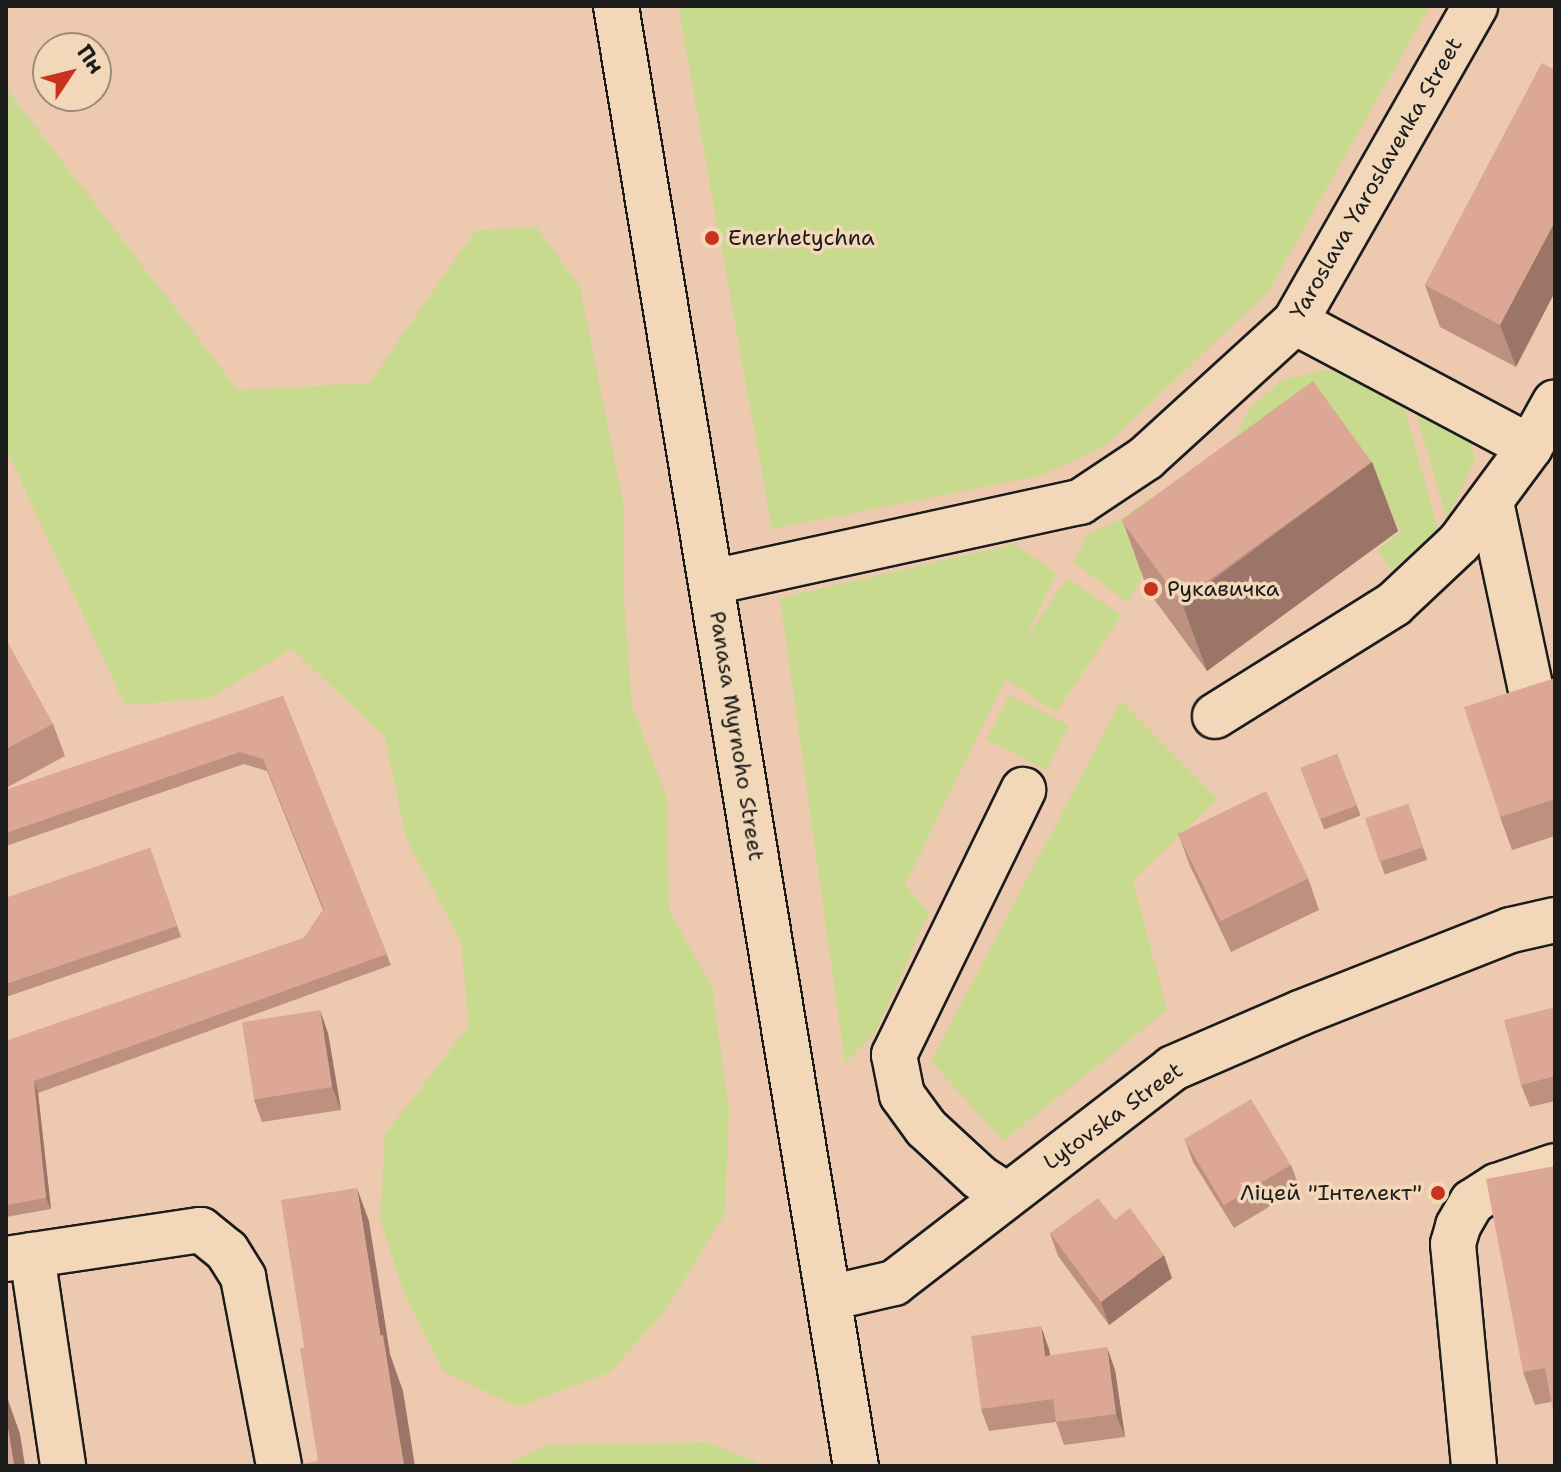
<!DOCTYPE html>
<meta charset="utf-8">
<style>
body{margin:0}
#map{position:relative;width:1561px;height:1472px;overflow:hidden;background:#edcaaf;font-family:"Shantell Sans",sans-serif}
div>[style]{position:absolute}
.green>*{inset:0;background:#c8da8e;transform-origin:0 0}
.roads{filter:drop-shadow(2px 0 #1c1c1c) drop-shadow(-2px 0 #1c1c1c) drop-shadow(0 2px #1c1c1c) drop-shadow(0 -2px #1c1c1c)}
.minor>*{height:44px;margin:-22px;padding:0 22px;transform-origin:22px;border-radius:22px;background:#f2d8b9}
.wall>*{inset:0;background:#be9080;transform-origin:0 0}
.shaded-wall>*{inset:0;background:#9b7568}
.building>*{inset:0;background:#dda795;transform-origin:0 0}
.dots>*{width:22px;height:22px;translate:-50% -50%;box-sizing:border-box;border:4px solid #f2d8b9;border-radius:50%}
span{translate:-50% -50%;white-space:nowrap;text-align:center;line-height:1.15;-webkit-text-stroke:7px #f2d8b9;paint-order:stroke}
.street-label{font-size:22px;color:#1c1c1c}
.poi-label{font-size:22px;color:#1c1c1c}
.left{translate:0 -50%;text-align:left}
.right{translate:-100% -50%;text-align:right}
.frame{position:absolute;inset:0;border:8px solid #1c1c1c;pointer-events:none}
.north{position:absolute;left:32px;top:32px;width:80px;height:80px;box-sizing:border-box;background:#f2d8b9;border:2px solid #9c8d7a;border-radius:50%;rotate:55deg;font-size:22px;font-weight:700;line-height:32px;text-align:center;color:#1c1c1c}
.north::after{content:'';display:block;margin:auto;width:28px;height:36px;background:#c8321e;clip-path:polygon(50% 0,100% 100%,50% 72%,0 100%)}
</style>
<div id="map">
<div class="green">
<div style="clip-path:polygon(678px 6px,1430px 6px,1268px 292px,1105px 446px,1040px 476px,772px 529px)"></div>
<div style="clip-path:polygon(6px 88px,238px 390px,369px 383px,475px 231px,536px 226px,580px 287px,624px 507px,624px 597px,632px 706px,667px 798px,669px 911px,712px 986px,729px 1110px,725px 1214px,664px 1312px,610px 1372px,518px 1407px,443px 1371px,404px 1293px,380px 1219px,385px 1134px,469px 1026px,461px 942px,406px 838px,385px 737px,292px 649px,210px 698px,125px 705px,6px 449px)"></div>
<div style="clip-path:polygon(1322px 370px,1344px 372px,1403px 402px,1438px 530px,1392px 570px,1377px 550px,1402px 531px,1337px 441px,1211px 483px,1251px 407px,1282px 380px)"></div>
<div style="clip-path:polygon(1415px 409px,1470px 439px,1475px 459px,1447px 520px)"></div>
<div style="clip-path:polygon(1150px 497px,1175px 515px,1128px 602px,1074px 563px,1088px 534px,1122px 519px)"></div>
<div style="clip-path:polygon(1014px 544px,1057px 573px,905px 885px,929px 913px,875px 1033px,845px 1063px,780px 598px)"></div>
<div style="left:1067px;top:578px;width:66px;height:118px;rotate:34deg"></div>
<div style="left:1009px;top:695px;width:67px;height:50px;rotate:27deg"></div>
<div style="clip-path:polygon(1121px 701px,1218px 799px,1133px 880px,1167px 1010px,1003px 1141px,931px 1061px)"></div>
<div style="clip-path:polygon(706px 1442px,756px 1461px,759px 1466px,502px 1466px,547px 1445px)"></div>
</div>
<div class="roads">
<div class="minor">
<div style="left:616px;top:6px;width:1480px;rotate:80.67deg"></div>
<div style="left:1295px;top:322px;width:266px;rotate:28deg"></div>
<div style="left:1530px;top:447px;width:51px;rotate:-60.9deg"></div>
<div style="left:1491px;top:502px;width:202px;rotate:78deg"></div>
<div style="left:712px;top:582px;width:377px;rotate:-12.3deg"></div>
<div style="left:1080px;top:502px;width:79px;rotate:-33.7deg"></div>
<div style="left:1146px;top:458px;width:202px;rotate:-42.4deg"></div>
<div style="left:1295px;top:322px;width:364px;rotate:-60.3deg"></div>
<div style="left:1215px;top:716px;width:211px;rotate:-32deg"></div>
<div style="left:1394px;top:604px;width:89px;rotate:-43.2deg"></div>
<div style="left:1459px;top:543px;width:119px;rotate:-53.5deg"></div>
<div style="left:1005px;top:1194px;width:31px;rotate:-147deg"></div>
<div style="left:979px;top:1177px;width:72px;rotate:-137.2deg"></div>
<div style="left:926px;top:1128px;width:41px;rotate:-126deg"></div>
<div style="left:902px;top:1095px;width:41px;rotate:-101.3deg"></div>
<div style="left:894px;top:1055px;width:295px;rotate:-64deg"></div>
<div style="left:32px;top:1255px;width:213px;rotate:81.6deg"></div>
<div style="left:6px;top:1259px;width:197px;rotate:-8.5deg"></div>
<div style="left:201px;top:1230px;width:33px;rotate:39deg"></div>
<div style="left:227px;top:1251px;width:31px;rotate:58deg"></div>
<div style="left:243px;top:1277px;width:192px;rotate:79.2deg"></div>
<div style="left:829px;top:1298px;width:67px;rotate:-13deg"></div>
<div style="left:894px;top:1283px;width:352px;rotate:-37.6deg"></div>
<div style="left:1173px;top:1068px;width:138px;rotate:-23.4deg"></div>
<div style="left:1300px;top:1013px;width:227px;rotate:-21.5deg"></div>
<div style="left:1511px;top:930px;width:45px;rotate:-12.8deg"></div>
<div style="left:1474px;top:1466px;width:223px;rotate:-95.4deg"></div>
<div style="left:1453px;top:1244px;width:19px;rotate:-74deg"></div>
<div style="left:1458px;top:1226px;width:28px;rotate:-60deg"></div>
<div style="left:1472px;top:1202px;width:30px;rotate:-33deg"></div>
<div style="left:1497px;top:1186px;width:61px;rotate:-19deg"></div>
</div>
</div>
<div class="wall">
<div style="clip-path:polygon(1542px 63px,1516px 367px,1440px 327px,1425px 285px)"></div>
<div style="clip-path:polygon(1372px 462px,1398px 531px,1207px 671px,1148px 591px,1123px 522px)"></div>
<div style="clip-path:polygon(6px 640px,53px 724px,65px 756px,6px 788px)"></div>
<div style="clip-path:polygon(1555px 678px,1555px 836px,1512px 850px,1500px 817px)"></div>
<div style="clip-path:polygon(283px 696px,391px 965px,38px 1093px,51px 1209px,6px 1217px,6px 1041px,304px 938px,323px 910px,267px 771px,244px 764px,6px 846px,6px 790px)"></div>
<div style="left:1337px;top:754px;width:66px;height:39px;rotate:69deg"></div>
<div style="left:1408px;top:804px;width:59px;height:45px;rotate:71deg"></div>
<div style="clip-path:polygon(1178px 833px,1308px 878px,1319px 910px,1231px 952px,1190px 866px)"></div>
<div style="clip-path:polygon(150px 848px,181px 937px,6px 997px,6px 898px)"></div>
<div style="clip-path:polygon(1555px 1007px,1555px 1101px,1530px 1107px,1521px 1085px)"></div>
<div style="clip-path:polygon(328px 1033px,341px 1110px,262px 1122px,254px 1100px)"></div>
<div style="clip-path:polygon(1185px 1140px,1291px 1165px,1300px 1188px,1234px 1228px,1193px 1162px)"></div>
<div style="clip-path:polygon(1555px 1166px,1551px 1402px,1535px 1405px,1523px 1372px)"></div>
<div style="clip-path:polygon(1115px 1220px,1172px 1278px,1109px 1325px,1058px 1256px,1050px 1233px)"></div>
<div style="clip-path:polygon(1049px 1349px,1050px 1355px,1115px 1370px,1125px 1437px,1064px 1445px,1056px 1422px,989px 1431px,981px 1409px)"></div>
</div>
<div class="shaded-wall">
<div style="clip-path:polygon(1555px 221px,1555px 292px,1516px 367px,1500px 325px)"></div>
<div style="clip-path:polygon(1372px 462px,1398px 531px,1207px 671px,1182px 603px)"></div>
<div style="clip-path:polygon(320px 1010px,328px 1033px,341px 1110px,332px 1087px)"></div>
<div style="clip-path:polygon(34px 1081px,38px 1093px,51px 1209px,46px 1198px)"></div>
<div style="clip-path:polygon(357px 1188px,369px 1221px,390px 1354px,403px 1391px,415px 1466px,404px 1466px,384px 1359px)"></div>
<div style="clip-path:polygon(1164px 1255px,1172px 1278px,1109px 1325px,1101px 1302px)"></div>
<div style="clip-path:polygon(1041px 1326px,1049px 1349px,1054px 1378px,1045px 1356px)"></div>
<div style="clip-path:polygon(1107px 1347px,1115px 1370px,1125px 1437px,1116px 1414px)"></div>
<div style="clip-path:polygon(6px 1394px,20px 1434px,25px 1466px,14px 1466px,6px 1416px)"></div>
</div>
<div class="building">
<div style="clip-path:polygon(1542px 63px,1555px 70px,1555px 221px,1500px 325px,1425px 285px)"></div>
<div style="left:1313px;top:381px;width:100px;height:237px;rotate:54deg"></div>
<div style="clip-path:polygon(6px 640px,53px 724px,6px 749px)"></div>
<div style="clip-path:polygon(1555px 678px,1555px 799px,1500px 817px,1464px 707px)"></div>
<div style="clip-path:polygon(283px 696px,387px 954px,34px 1081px,46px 1198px,6px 1205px,6px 1041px,304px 938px,324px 909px,263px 759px,240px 752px,6px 833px,6px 790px)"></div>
<div style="left:1337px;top:754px;width:55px;height:39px;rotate:69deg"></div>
<div style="left:1266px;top:791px;width:97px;height:98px;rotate:64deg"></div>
<div style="left:1408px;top:804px;width:46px;height:45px;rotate:72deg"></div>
<div style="clip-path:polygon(150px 848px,177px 926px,6px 984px,6px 898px)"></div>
<div style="clip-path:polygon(1555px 1007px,1555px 1076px,1521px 1085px,1504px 1020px)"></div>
<div style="left:320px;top:1010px;width:78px;height:79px;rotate:81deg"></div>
<div style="left:1251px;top:1099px;width:77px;height:78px;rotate:59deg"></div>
<div style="clip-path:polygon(1555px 1166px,1555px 1422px,1545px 1368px,1523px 1372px,1486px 1179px)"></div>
<div style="left:357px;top:1188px;width:150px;height:77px;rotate:81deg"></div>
<div style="clip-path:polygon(1098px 1198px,1115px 1220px,1130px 1208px,1164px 1255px,1101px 1302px,1050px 1233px)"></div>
<div style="clip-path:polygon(1041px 1326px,1045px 1356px,1107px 1347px,1116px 1414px,1056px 1422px,1053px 1399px,981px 1409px,971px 1336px)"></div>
<div style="clip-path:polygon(383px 1335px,404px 1466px,288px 1466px,318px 1461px,300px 1348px)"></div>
<div style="clip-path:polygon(6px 1416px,14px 1466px,6px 1466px)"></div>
</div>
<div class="dots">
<div style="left:712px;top:238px;background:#c8321e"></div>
<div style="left:1151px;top:589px;background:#c8321e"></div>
<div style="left:1438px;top:1193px;background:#c8321e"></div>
</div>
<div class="street-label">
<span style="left:1376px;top:178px;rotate:-60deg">Yaroslava Yaroslavenka Street</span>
<span style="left:737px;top:736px;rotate:81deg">Panasa Myrnoho Street</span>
<span style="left:1113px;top:1116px;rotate:-36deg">Lytovska Street</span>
</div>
<div class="poi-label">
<span class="left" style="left:728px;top:238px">Enerhetychna</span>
<span class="left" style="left:1167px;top:589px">Рукавичка</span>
<span class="right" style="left:1422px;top:1193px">Ліцей "Інтелект"</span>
</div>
<div class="frame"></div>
<div class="north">Пн</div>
</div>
